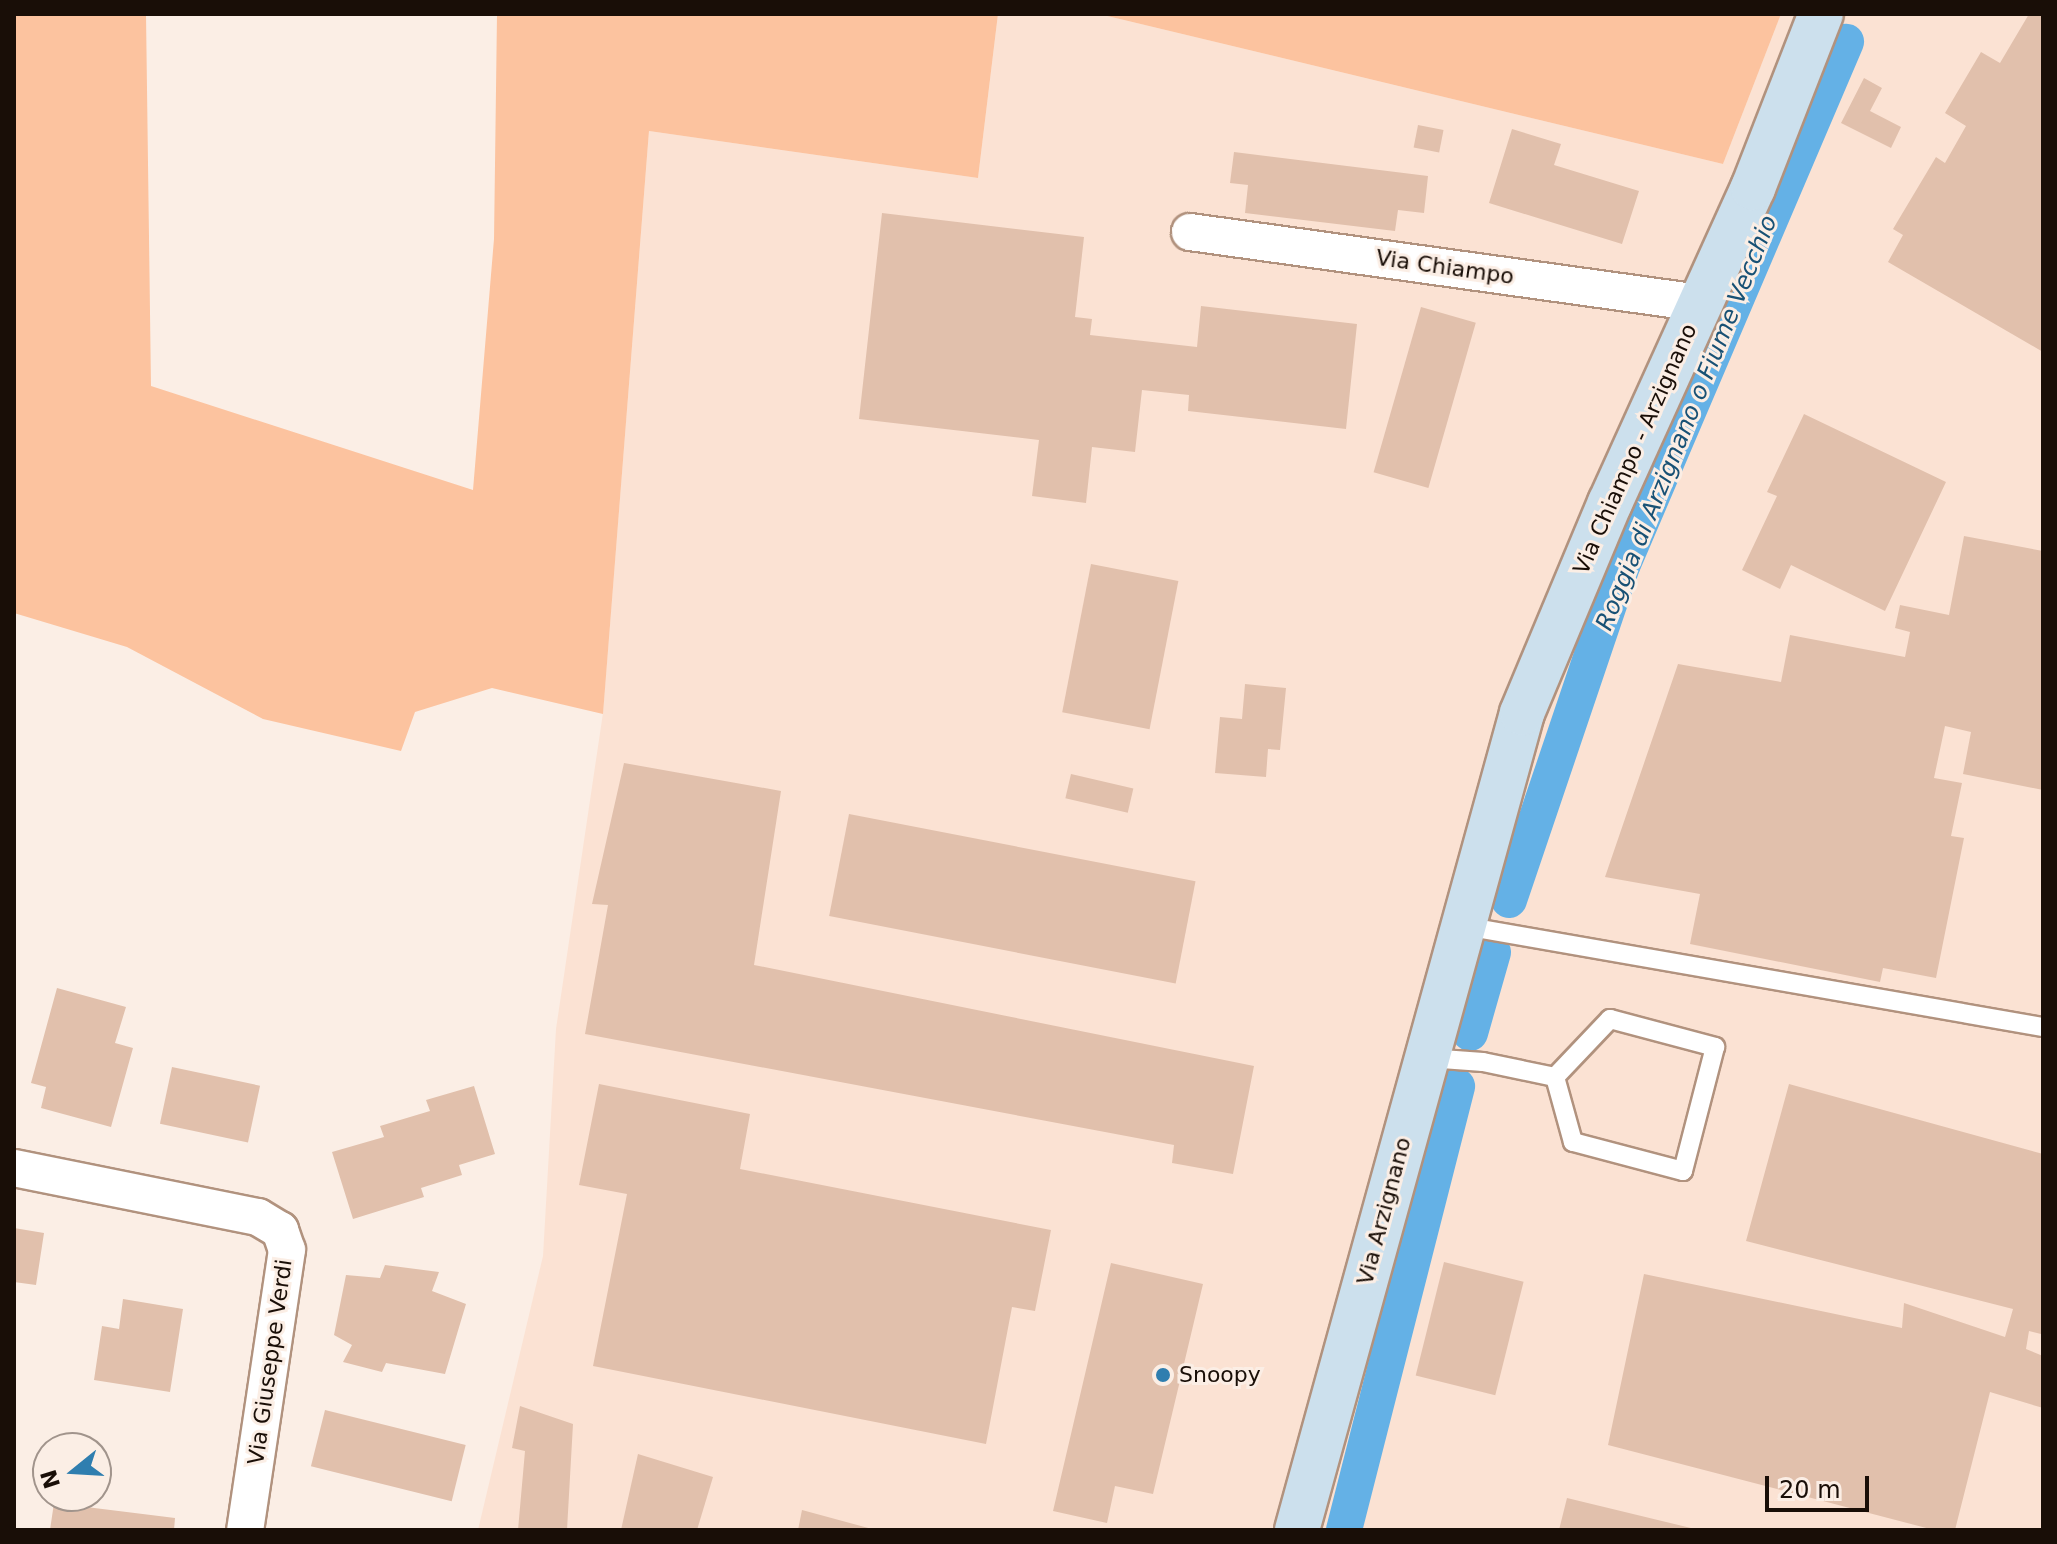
<!DOCTYPE html>
<style>
body{margin:0}
#map{position:relative;width:2057px;height:1544px;overflow:hidden;background:#fbeee5;font-family:"DejaVu Sans",sans-serif}
div>[style]{position:absolute}
.built>*{inset:0;background:#fbe2d3}
.green>*{inset:0;background:#fcc39f}
.canal>*{height:36px;margin:-18px;padding:0 18px;transform-origin:18px;border-radius:18px;background:#64b1e6}
.building>*{inset:0;background:#e1c0ac;transform-origin:0 0}
.roads{filter:drop-shadow(2px 0 #b1927e) drop-shadow(-2px 0 #b1927e) drop-shadow(0 2px #b1927e) drop-shadow(0 -2px #b1927e)}
.lane>*{height:18px;margin:-9px;padding:0 9px;transform-origin:9px;border-radius:9px;background:#fff}
.street>*{height:36px;margin:-18px;padding:0 18px;transform-origin:18px;border-radius:18px;background:#fff}
.secondary>*{height:44px;margin:-22px;padding:0 22px;transform-origin:22px;border-radius:22px;background:#cce0ed}
.dots>*{width:22px;height:22px;translate:-50% -50%;box-sizing:border-box;border:4px solid #fbeee5;border-radius:50%}
span{translate:-50% -50%;white-space:nowrap;text-align:center;line-height:1.15;-webkit-text-stroke:6px #fbeee5;paint-order:stroke}
.street-label{font-size:22px;color:#190e07}
.poi-label{font-size:22px;color:#190e07}
.left{translate:0 -50%;text-align:left}
.water-label{font-size:24px;color:#185175;font-style:italic}
.frame{position:absolute;inset:0;border:16px solid #190e07;pointer-events:none}
.north{position:absolute;left:32px;top:1432px;width:80px;height:80px;box-sizing:border-box;background:#fbeee5;border:2px solid #a1948c;border-radius:50%;rotate:252deg;font-size:22px;font-weight:700;line-height:32px;text-align:center;color:#190e07}
.north::after{content:'';display:block;margin:auto;width:28px;height:36px;background:#2f7eaf;clip-path:polygon(50% 0,100% 100%,50% 72%,0 100%)}
.scale{position:absolute;left:1765px;top:1476px;width:104px;height:36px;box-sizing:border-box;border:4px solid #190e07;border-top:0;padding-left:10px;font-size:24px;line-height:28px;white-space:nowrap;color:#190e07;-webkit-text-stroke:6px #fbeee5;paint-order:stroke}
</style>
<div id="map">
<div class="built">
<div style="clip-path:polygon(998px 14px,1099px 14px,1723px 164px,1781px 14px,2043px 14px,2043px 1530px,478px 1530px,543px 1256px,556px 1029px,603px 713px,649px 131px,978px 178px)"></div>
</div>
<div class="green">
<div style="clip-path:polygon(14px 14px,146px 14px,151px 386px,473px 490px,494px 239px,497px 14px,998px 14px,978px 178px,649px 131px,603px 714px,492px 688px,415px 712px,401px 751px,263px 719px,127px 647px,14px 613px)"></div>
<div style="clip-path:polygon(1099px 14px,1781px 14px,1723px 164px)"></div>
</div>
<div class="canal">
<div style="left:1509px;top:900px;width:355px;rotate:-71.3deg"></div>
<div style="left:1623px;top:564px;width:568px;rotate:-66.87deg"></div>
<div style="left:1470px;top:1033px;width:84px;rotate:-74.1deg"></div>
<div style="left:1344px;top:1530px;width:458px;rotate:-75.7deg"></div>
</div>
<div class="building">
<div style="clip-path:polygon(2029px 14px,2043px 14px,2043px 352px,1888px 262px,1903px 235px,1893px 229px,1936px 157px,1945px 163px,1966px 126px,1945px 113px,1981px 52px,2000px 63px)"></div>
<div style="clip-path:polygon(1864px 78px,1882px 88px,1870px 111px,1901px 127px,1891px 148px,1841px 123px)"></div>
<div style="left:1418px;top:125px;width:26px;height:23px;rotate:11deg"></div>
<div style="clip-path:polygon(1512px 129px,1561px 144px,1554px 165px,1639px 191px,1622px 244px,1489px 203px)"></div>
<div style="clip-path:polygon(1234px 152px,1428px 176px,1424px 213px,1398px 210px,1395px 231px,1245px 213px,1248px 185px,1230px 183px)"></div>
<div style="clip-path:polygon(882px 213px,1084px 237px,1075px 317px,1092px 319px,1090px 335px,1197px 347px,1201px 306px,1357px 324px,1346px 429px,1188px 411px,1189px 395px,1142px 390px,1135px 452px,1092px 447px,1086px 503px,1032px 496px,1039px 440px,859px 419px)"></div>
<div style="left:1421px;top:307px;width:57px;height:172px;rotate:16deg"></div>
<div style="clip-path:polygon(1804px 414px,1946px 482px,1885px 611px,1791px 565px,1780px 589px,1742px 570px,1777px 496px,1767px 492px)"></div>
<div style="clip-path:polygon(1964px 536px,2043px 551px,2043px 790px,1963px 774px,1971px 732px,1945px 726px,1934px 778px,1962px 783px,1951px 836px,1964px 838px,1936px 978px,1883px 968px,1880px 982px,1690px 944px,1700px 894px,1605px 877px,1678px 664px,1781px 682px,1790px 635px,1905px 657px,1910px 632px,1895px 628px,1900px 605px,1949px 615px)"></div>
<div style="left:1091px;top:564px;width:89px;height:151px;rotate:11deg"></div>
<div style="clip-path:polygon(1245px 684px,1286px 688px,1280px 750px,1268px 749px,1266px 777px,1215px 773px,1220px 717px,1242px 719px)"></div>
<div style="clip-path:polygon(624px 763px,781px 791px,754px 965px,1254px 1066px,1233px 1174px,1172px 1163px,1174px 1145px,585px 1034px,608px 905px,592px 904px)"></div>
<div style="left:1071px;top:774px;width:64px;height:25px;rotate:13deg"></div>
<div style="left:849px;top:814px;width:353px;height:104px;rotate:11deg"></div>
<div style="clip-path:polygon(57px 988px,126px 1007px,115px 1043px,133px 1048px,111px 1127px,41px 1108px,46px 1087px,31px 1083px)"></div>
<div style="left:172px;top:1067px;width:90px;height:58px;rotate:12deg"></div>
<div style="clip-path:polygon(599px 1084px,750px 1114px,740px 1169px,1051px 1230px,1035px 1311px,1012px 1307px,986px 1444px,593px 1366px,627px 1194px,579px 1185px)"></div>
<div style="clip-path:polygon(1789px 1084px,2043px 1154px,2043px 1327px,2041px 1334px,2029px 1331px,2026px 1349px,2043px 1356px,2043px 1408px,1990px 1392px,1955px 1530px,1934px 1530px,1608px 1445px,1644px 1274px,1902px 1328px,1904px 1303px,2005px 1337px,2013px 1309px,1746px 1241px)"></div>
<div style="clip-path:polygon(474px 1086px,495px 1154px,459px 1165px,462px 1175px,421px 1188px,424px 1197px,353px 1219px,332px 1152px,384px 1137px,380px 1126px,430px 1111px,426px 1100px)"></div>
<div style="clip-path:polygon(14px 1228px,44px 1233px,36px 1285px,14px 1282px)"></div>
<div style="left:1444px;top:1262px;width:82px;height:117px;rotate:14deg"></div>
<div style="clip-path:polygon(1111px 1263px,1203px 1284px,1153px 1494px,1115px 1486px,1107px 1523px,1053px 1511px)"></div>
<div style="clip-path:polygon(385px 1265px,439px 1272px,432px 1291px,466px 1304px,445px 1374px,386px 1363px,382px 1372px,343px 1362px,352px 1345px,334px 1335px,346px 1275px,380px 1278px)"></div>
<div style="clip-path:polygon(123px 1299px,183px 1309px,170px 1392px,94px 1380px,102px 1326px,119px 1329px)"></div>
<div style="clip-path:polygon(520px 1406px,573px 1424px,567px 1530px,518px 1530px,525px 1451px,512px 1448px)"></div>
<div style="left:325px;top:1410px;width:145px;height:58px;rotate:14deg"></div>
<div style="clip-path:polygon(638px 1454px,713px 1477px,697px 1530px,621px 1530px)"></div>
<div style="clip-path:polygon(1567px 1498px,1695px 1529px,1695px 1530px,1559px 1530px)"></div>
<div style="clip-path:polygon(54px 1503px,175px 1518px,174px 1530px,50px 1530px)"></div>
<div style="clip-path:polygon(802px 1510px,872px 1529px,871px 1530px,798px 1530px)"></div>
</div>
<div class="roads">
<div class="lane">
<div style="left:1464px;top:926px;width:588px;rotate:9.9deg"></div>
<div style="left:1610px;top:1019px;width:109px;rotate:14.9deg"></div>
<div style="left:1715px;top:1047px;width:128px;rotate:104.5deg"></div>
<div style="left:1683px;top:1171px;width:114px;rotate:-165.2deg"></div>
<div style="left:1573px;top:1142px;width:67px;rotate:-105.5deg"></div>
<div style="left:1555px;top:1077px;width:80px;rotate:-46.5deg"></div>
<div style="left:1428px;top:1058px;width:55px;rotate:4.2deg"></div>
<div style="left:1483px;top:1062px;width:74px;rotate:11.8deg"></div>
</div>
<div class="street">
<div style="left:1190px;top:232px;width:515px;rotate:7.93deg"></div>
<div style="left:14px;top:1168px;width:249px;rotate:11.4deg"></div>
<div style="left:258px;top:1217px;width:26px;rotate:31deg"></div>
<div style="left:280px;top:1230px;width:21px;rotate:71deg"></div>
<div style="left:287px;top:1250px;width:283px;rotate:98.5deg"></div>
</div>
<div class="secondary">
<div style="left:1297px;top:1530px;width:847px;rotate:-74.6deg"></div>
<div style="left:1522px;top:713px;width:228px;rotate:-67.3deg"></div>
<div style="left:1610px;top:503px;width:346px;rotate:-65.6deg"></div>
<div style="left:1753px;top:188px;width:187px;rotate:-68.7deg"></div>
</div>
</div>
<div class="dots">
<div style="left:1163px;top:1375px;background:#2f7eaf"></div>
</div>
<div class="street-label">
<span style="left:1445px;top:267px;rotate:8deg">Via Chiampo</span>
<span style="left:1635px;top:449px;rotate:-66deg">Via Chiampo - Arzignano</span>
<span style="left:1384px;top:1211px;rotate:-75deg">Via Arzignano</span>
<span style="left:270px;top:1362px;rotate:-82deg">Via Giuseppe Verdi</span>
</div>
<div class="poi-label">
<span class="left" style="left:1179px;top:1375px">Snoopy</span>
</div>
<div class="water-label">
<span style="left:1687px;top:423px;rotate:-68deg">Roggia di Arzignano o Fiume Vecchio</span>
</div>
<div class="frame"></div>
<div class="north">N</div>
<div class="scale">20 m</div>
</div>
